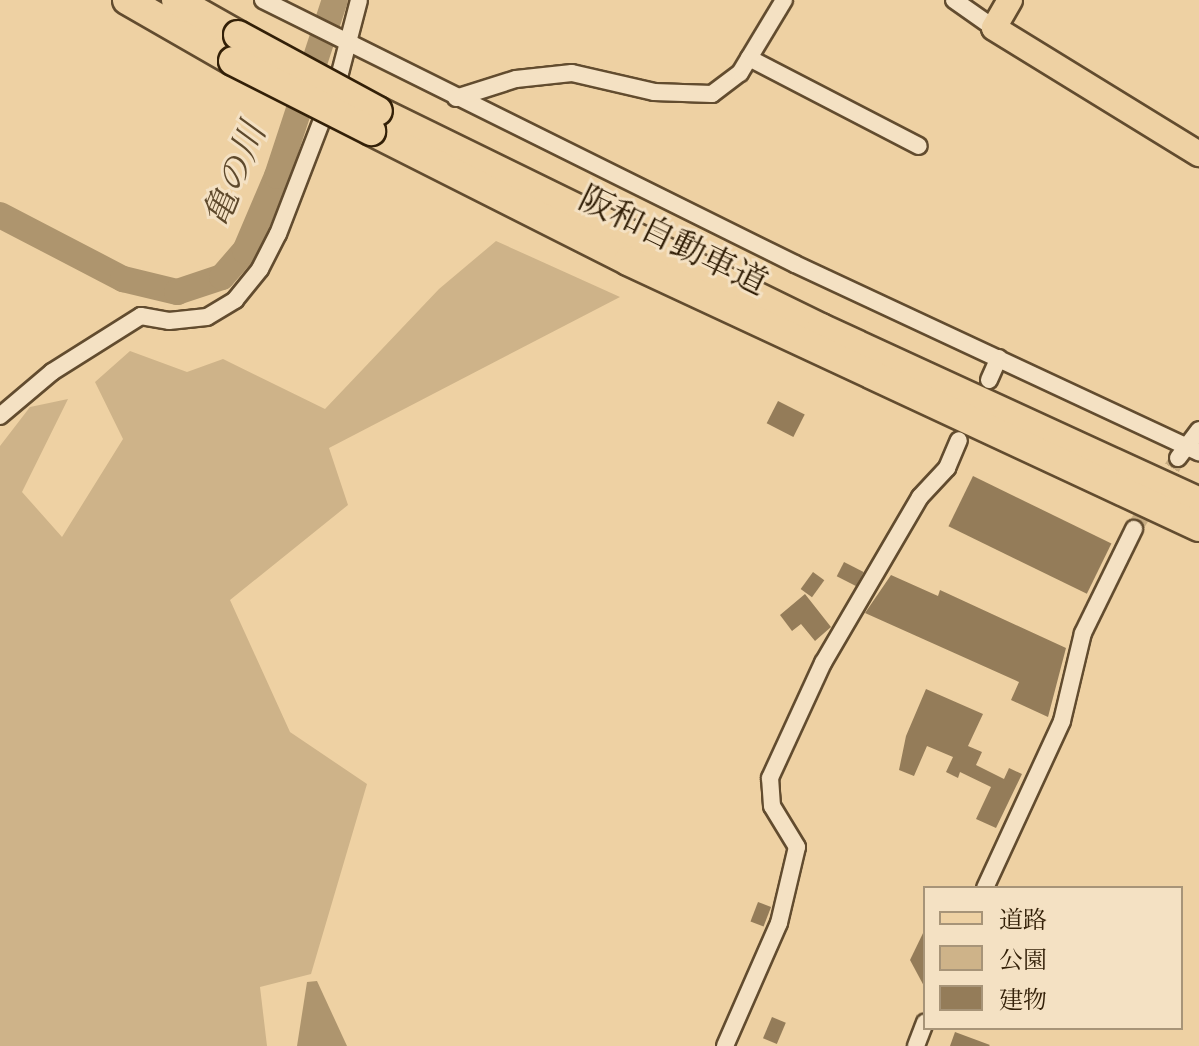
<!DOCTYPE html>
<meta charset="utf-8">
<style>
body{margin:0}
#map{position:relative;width:1199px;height:1046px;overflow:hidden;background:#eed1a3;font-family:Cardo,"Noto Serif JP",serif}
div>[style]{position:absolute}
.green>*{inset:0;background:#ceb389}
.water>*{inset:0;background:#ae956e}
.river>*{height:26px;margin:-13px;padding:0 13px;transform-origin:13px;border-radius:13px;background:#ae956e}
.building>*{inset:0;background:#947c59;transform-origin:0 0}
.minor-tunnel>*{height:16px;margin-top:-8px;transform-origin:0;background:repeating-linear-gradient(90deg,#c9ae84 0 16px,transparent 0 24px)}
.roads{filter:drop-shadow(2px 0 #624c2f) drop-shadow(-2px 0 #624c2f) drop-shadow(0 2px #624c2f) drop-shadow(0 -2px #624c2f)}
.minor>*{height:16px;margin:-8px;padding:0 8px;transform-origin:8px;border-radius:8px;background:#f4e1c3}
.primary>*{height:24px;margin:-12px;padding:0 12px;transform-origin:12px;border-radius:12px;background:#eed1a3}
.motorway>*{height:28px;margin:-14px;padding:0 14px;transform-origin:14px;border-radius:14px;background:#eed1a3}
.bridges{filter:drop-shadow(2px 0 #332008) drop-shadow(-2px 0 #332008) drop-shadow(0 2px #332008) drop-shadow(0 -2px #332008)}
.motorway-bridge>*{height:28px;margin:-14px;padding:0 14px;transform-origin:14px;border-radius:14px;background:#eed1a3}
span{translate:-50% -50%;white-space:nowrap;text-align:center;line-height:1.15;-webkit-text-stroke:6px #f4e1c3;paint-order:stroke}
.street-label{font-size:34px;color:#332008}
.water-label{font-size:36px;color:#5e492c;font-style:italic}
.legend{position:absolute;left:923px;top:886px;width:260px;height:144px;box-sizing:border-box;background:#f4e1c3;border:2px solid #a79478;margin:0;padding:10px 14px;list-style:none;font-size:24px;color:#332008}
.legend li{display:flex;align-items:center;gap:16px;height:40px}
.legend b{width:40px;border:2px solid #a79478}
</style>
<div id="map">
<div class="green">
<div style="clip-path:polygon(496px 241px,620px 297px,329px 448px,348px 505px,230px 600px,290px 732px,367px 784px,311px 974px,260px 987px,267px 1046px,0 1046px,0 446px,30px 407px,68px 399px,22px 492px,62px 537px,123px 439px,95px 382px,130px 351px,187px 372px,223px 359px,325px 409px,439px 289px)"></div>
</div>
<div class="water">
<div style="clip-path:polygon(317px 981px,347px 1046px,297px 1046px,307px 982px)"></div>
</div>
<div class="river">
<div style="left:0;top:215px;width:139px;rotate:27.5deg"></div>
<div style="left:123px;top:279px;width:56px;rotate:13.5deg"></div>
<div style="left:177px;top:292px;width:47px;rotate:-18.4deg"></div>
<div style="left:222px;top:277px;width:35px;rotate:-49deg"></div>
<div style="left:245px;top:251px;width:82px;rotate:-66.9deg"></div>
<div style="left:277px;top:176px;width:185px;rotate:-71.8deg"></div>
</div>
<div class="building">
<div style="left:778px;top:401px;width:30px;height:25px;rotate:27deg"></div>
<div style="left:973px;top:476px;width:154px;height:56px;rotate:26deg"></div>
<div style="left:844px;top:562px;width:22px;height:16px;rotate:27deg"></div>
<div style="left:813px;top:572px;width:14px;height:21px;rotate:36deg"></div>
<div style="clip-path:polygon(891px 575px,938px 596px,940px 590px,1066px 648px,1048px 717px,1011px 700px,1019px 682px,865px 613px)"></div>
<div style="clip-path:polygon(805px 594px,831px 627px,815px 641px,801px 624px,792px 631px,780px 615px)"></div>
<div style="clip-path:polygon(926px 689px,983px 714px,968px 746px,982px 752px,976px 765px,1004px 779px,1009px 768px,1022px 774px,996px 828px,976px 819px,991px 787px,960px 772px,958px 778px,946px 772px,953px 757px,927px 746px,914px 776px,899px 770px,906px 736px)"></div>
<div style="left:758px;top:902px;width:14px;height:21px;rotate:21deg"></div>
<div style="clip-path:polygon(925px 929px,925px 988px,910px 960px)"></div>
<div style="left:772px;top:1017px;width:15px;height:23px;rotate:23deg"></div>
<div style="clip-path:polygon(955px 1032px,990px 1045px,989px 1046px,950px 1046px)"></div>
</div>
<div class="minor-tunnel">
<div style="left:1134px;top:529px;width:84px;rotate:-58.2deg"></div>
</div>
<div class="roads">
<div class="minor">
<div style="left:263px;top:0;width:594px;rotate:26.39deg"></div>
<div style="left:795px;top:264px;width:446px;rotate:25deg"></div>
<div style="left:954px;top:0;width:49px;rotate:35deg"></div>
<div style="left:749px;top:58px;width:191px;rotate:27.4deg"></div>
<div style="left:456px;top:98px;width:63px;rotate:-17.6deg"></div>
<div style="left:516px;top:79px;width:56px;rotate:-6.1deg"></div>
<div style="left:572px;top:73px;width:84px;rotate:13deg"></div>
<div style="left:654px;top:92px;width:58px;rotate:2deg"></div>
<div style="left:712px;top:94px;width:35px;rotate:-37deg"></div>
<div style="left:740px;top:73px;width:85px;rotate:-58.9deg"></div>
<div style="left:989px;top:380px;width:24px;rotate:-66deg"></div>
<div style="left:0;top:416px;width:68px;rotate:-40.2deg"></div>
<div style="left:52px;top:372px;width:105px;rotate:-32.2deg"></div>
<div style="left:141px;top:316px;width:28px;rotate:10deg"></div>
<div style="left:169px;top:321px;width:38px;rotate:-6deg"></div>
<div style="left:207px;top:317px;width:33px;rotate:-31deg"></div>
<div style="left:235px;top:300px;width:40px;rotate:-51deg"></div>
<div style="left:260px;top:269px;width:39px;rotate:-63deg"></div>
<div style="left:278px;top:234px;width:173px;rotate:-68.9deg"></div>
<div style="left:340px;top:73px;width:75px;rotate:-75.4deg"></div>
<div style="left:1178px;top:458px;width:35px;rotate:-53deg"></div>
<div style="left:985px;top:888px;width:184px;rotate:-65.2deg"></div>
<div style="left:1062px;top:721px;width:90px;rotate:-76.6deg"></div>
<div style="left:1083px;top:633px;width:116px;rotate:-63.9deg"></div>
<div style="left:725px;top:1046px;width:134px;rotate:-66.3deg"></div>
<div style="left:779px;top:923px;width:78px;rotate:-76.7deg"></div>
<div style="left:797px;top:847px;width:48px;rotate:-121.4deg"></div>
<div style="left:772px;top:806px;width:28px;rotate:-94deg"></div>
<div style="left:770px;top:778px;width:127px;rotate:-65.3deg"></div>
<div style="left:823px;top:663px;width:192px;rotate:-59.7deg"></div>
<div style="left:920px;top:497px;width:40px;rotate:-47deg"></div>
<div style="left:947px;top:468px;width:30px;rotate:-67deg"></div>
<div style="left:916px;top:1046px;width:25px;rotate:-69deg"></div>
</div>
<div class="primary">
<div style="left:1010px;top:0;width:32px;rotate:120deg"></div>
<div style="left:994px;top:28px;width:241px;rotate:31.6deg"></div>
</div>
<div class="motorway">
<div style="left:127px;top:0;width:122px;rotate:29.9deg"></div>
<div style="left:176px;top:0;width:71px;rotate:29.4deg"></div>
<div style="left:378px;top:111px;width:493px;rotate:26.1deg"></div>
<div style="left:821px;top:328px;width:416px;rotate:24.7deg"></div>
<div style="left:371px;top:131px;width:288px;rotate:26.8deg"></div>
<div style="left:628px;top:261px;width:630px;rotate:24.98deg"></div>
</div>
</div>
<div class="bridges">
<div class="motorway-bridge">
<div style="left:238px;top:35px;width:159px;rotate:28.5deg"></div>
<div style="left:233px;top:61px;width:155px;rotate:26.9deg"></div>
</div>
</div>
<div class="street-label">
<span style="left:673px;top:241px;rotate:26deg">阪和自動車道</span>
</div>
<div class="water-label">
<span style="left:235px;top:175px;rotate:-68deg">亀の川</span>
</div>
<ul class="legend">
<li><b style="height:10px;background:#eed1a3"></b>道路</li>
<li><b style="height:22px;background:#ceb389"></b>公園</li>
<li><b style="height:22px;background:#947c59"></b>建物</li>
</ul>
</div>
